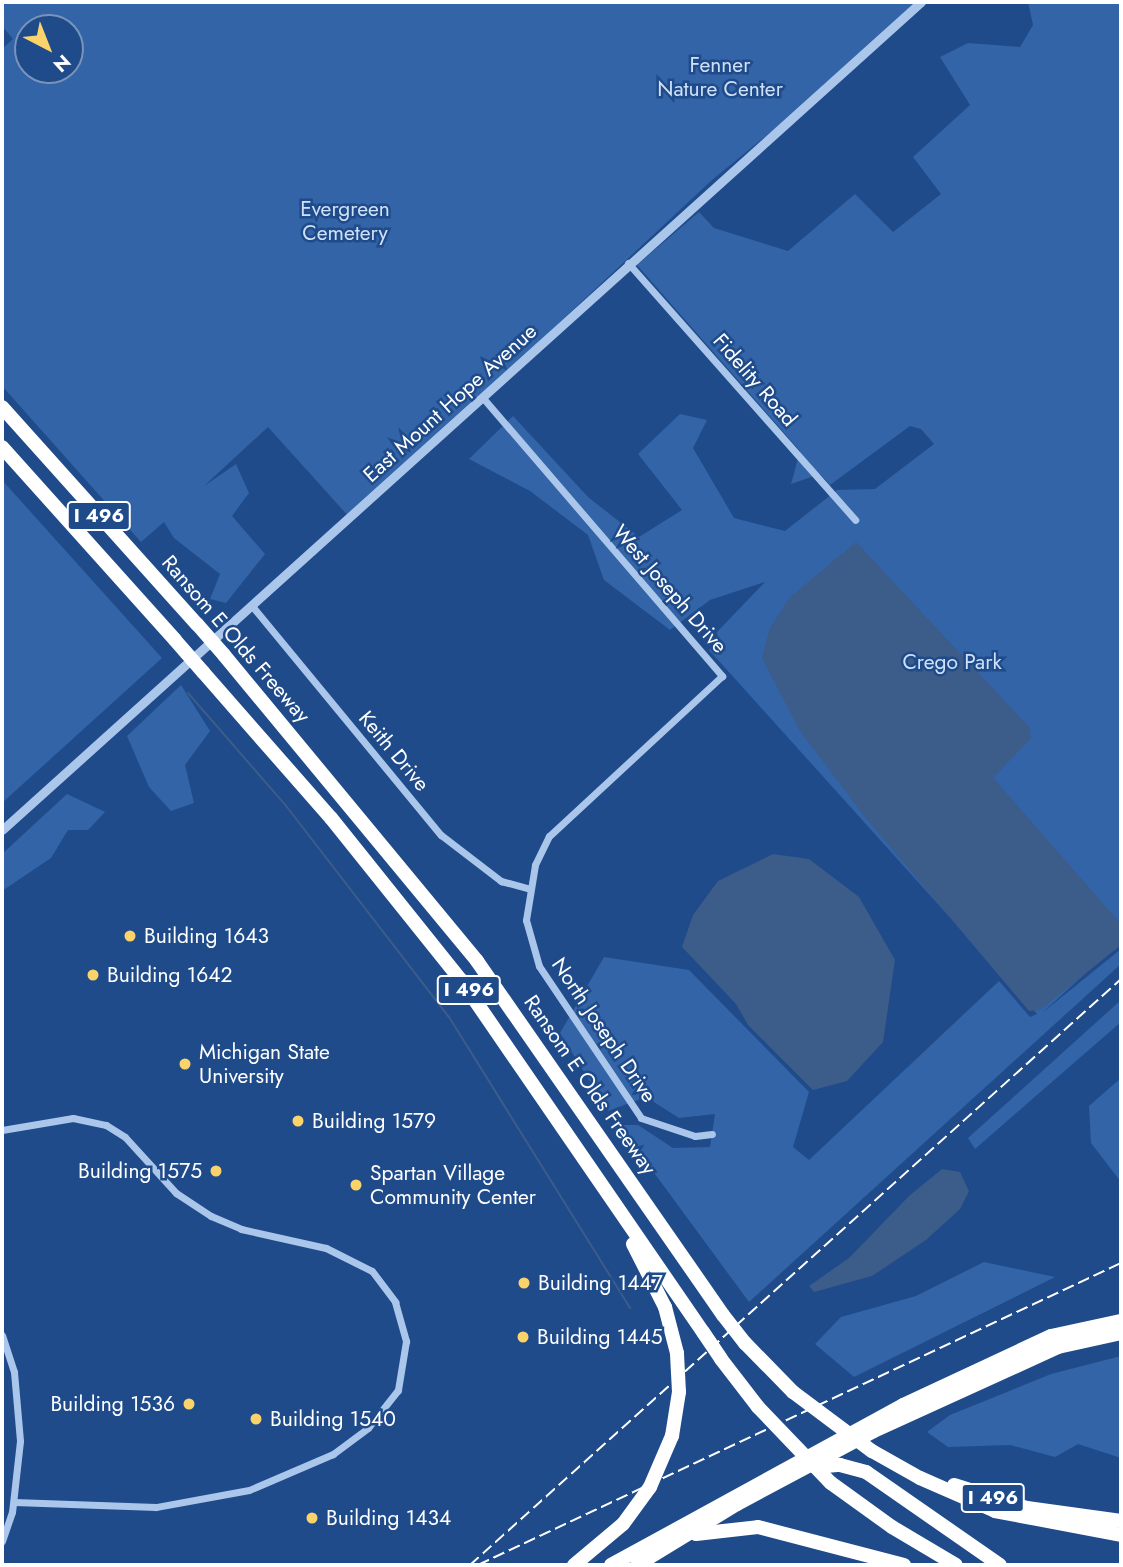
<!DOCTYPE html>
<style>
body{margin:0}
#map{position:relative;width:1123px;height:1567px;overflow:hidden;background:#1f4b8a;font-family:Jost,sans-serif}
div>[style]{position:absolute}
.green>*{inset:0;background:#3264a7}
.water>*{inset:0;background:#3c5c89}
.stream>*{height:2px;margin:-1px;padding:0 1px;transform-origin:1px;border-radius:1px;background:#3c5c89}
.minor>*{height:7px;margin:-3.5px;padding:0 3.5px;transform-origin:3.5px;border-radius:3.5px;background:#aac6eb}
.tertiary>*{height:9px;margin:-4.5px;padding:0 4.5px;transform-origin:4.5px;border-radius:4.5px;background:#aac6eb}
.motorway>*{height:14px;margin:-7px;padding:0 7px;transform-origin:7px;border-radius:7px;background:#fff}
.rail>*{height:2px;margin-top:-1px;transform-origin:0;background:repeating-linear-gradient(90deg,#fff 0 12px,transparent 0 17px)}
.motorway-bridge>*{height:14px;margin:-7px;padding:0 7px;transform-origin:7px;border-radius:7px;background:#fff}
.dots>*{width:19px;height:19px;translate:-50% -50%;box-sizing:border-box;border:4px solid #1f4b8a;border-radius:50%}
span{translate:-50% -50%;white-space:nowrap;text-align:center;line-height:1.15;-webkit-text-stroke:5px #1f4b8a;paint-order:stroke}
.shield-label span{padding:2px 5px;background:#1f4b8a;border:2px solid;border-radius:5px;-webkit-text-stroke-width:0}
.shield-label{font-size:19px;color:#fff;font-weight:700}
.park-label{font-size:21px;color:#cfe1f8}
.street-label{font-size:21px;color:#fff}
.poi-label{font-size:21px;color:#fff}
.left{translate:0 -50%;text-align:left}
.right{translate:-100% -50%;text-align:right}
.frame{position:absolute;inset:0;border:4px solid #fff;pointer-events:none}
.north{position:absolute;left:14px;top:14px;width:70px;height:70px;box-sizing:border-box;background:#1f4b8a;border:2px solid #7993b9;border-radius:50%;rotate:138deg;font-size:19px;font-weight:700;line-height:28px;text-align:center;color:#fff}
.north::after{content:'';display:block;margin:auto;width:24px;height:32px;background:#fad36a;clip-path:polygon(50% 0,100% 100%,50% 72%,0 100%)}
</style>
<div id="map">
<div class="green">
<div style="clip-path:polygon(evenodd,2px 2px,920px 2px,831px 83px,712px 180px,350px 518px,268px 427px,204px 486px,236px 464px,249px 493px,232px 516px,265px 554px,226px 603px,210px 599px,220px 574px,174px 538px,164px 522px,141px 542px,2px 386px,2px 49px,13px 39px,2px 26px,2px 2px,28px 28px,70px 28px,70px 70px,28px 70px,28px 28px)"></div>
<div style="clip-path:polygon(1028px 2px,1121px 2px,1121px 941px,1042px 1013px,1121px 949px,1121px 964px,749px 1302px,619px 1125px,638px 1125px,673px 1148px,710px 1147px,715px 1114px,679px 1118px,646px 1097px,608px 1111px,560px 1033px,604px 957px,689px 970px,809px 1092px,793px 1147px,809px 1160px,999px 981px,1030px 1017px,1037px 1014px,709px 650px,718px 642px,717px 632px,765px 582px,710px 600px,670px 630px,604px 580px,588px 535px,530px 491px,469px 459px,513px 416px,588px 497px,639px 537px,682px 510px,638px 454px,680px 414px,707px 420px,693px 448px,734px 518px,785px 531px,837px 490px,875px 489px,934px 444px,921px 429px,910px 426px,830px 485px,820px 474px,791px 484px,800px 451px,637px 265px,699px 212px,714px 228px,788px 251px,855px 194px,893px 232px,941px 194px,913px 157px,970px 105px,940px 57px,968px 43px,1020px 47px,1033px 25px)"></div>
<div style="clip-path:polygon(2px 480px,162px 658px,2px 803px)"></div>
<div style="clip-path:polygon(181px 685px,210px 731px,185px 765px,194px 803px,171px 811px,149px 787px,127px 736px)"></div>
<div style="clip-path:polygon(67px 794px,105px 812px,88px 830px,68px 830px,51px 858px,2px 891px,2px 854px)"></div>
<div style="clip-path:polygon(1121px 1000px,1121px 1022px,975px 1149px,968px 1138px)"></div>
<div style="clip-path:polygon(1121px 1078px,1121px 1182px,1091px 1143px,1089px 1106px)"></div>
<div style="clip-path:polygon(984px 1262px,1055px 1277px,854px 1377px,815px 1344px,841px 1317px,916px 1296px)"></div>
<div style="clip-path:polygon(1121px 1356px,1121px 1458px,1078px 1444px,1055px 1457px,1010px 1445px,948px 1447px,927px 1432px,950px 1415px,1051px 1374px)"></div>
</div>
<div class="water">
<div style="clip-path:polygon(856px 542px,1029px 727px,1031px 738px,993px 778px,1121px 924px,1121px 945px,1040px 1010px,1029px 1011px,865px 817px,800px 731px,762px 658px,770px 628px,790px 597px)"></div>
<div style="clip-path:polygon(773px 854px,809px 859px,859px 897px,895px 960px,883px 1042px,847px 1081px,813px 1090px,748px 1025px,736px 1004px,682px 947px,693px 915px,718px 881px)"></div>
<div style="clip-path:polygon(942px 1169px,960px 1172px,969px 1191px,960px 1209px,926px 1240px,872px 1276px,814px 1292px,809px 1286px,849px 1258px,909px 1196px)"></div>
</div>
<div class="stream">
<div style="left:188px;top:693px;width:151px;rotate:49deg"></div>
<div style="left:287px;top:807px;width:265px;rotate:52.4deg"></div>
<div style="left:449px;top:1017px;width:343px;rotate:58.1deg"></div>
</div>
<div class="minor">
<div style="left:628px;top:263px;width:343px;rotate:48.5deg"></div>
<div style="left:483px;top:398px;width:367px;rotate:49.3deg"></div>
<div style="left:722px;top:676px;width:236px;rotate:137.2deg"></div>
<div style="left:549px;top:836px;width:32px;rotate:116deg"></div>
<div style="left:535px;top:865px;width:56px;rotate:99.3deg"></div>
<div style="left:526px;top:920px;width:48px;rotate:74.2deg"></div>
<div style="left:539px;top:966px;width:183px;rotate:56.1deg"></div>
<div style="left:641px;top:1118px;width:57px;rotate:18.4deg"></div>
<div style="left:695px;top:1136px;width:17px;rotate:-7deg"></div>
<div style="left:252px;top:606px;width:297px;rotate:50.5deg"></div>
<div style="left:441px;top:835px;width:76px;rotate:37.5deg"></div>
<div style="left:501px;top:881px;width:31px;rotate:15deg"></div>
<div style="left:2px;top:1130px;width:72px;rotate:-9.6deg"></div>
<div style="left:73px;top:1118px;width:34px;rotate:12deg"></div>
<div style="left:106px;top:1125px;width:22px;rotate:32deg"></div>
<div style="left:125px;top:1137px;width:76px;rotate:47.7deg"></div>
<div style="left:176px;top:1193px;width:42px;rotate:33.3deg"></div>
<div style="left:211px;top:1216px;width:33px;rotate:23deg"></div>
<div style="left:241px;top:1229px;width:87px;rotate:12.6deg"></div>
<div style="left:326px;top:1248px;width:51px;rotate:26.6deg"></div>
<div style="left:372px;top:1271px;width:39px;rotate:53deg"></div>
<div style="left:395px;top:1302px;width:41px;rotate:74.2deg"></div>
<div style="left:406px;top:1341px;width:50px;rotate:99.3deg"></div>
<div style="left:398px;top:1390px;width:48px;rotate:128.3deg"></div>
<div style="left:368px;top:1428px;width:44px;rotate:143.4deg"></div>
<div style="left:333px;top:1454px;width:91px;rotate:156.8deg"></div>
<div style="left:249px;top:1490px;width:95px;rotate:169.6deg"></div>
<div style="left:156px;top:1507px;width:142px;rotate:-178deg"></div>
<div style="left:2px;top:1335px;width:39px;rotate:72deg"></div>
<div style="left:14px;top:1372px;width:69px;rotate:85deg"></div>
<div style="left:20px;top:1441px;width:71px;rotate:96.4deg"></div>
<div style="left:12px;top:1512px;width:31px;rotate:109deg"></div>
</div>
<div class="tertiary">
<div style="left:2px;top:830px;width:1237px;rotate:-42.02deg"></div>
</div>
<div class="motorway">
<div style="left:2px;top:407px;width:292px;rotate:48.1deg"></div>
<div style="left:2px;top:447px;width:259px;rotate:48.1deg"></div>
<div style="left:224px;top:655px;width:397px;rotate:50.4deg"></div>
<div style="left:477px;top:961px;width:431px;rotate:55.2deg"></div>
<div style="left:203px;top:672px;width:194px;rotate:48.8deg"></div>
<div style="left:331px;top:818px;width:208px;rotate:51.3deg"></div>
<div style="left:461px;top:980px;width:427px;rotate:55.5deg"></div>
<div style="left:633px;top:1244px;width:71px;rotate:63.1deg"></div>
<div style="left:665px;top:1307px;width:48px;rotate:75.4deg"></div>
<div style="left:745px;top:1343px;width:69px;rotate:45.6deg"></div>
<div style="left:721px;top:1359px;width:61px;rotate:52.4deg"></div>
<div style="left:872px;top:1451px;width:55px;rotate:29.4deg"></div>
<div style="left:920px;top:1478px;width:82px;rotate:23.7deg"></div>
<div style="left:995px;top:1511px;width:128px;rotate:10.8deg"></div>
<div style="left:815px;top:1467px;width:25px;rotate:-5deg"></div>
<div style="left:840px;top:1465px;width:27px;rotate:15deg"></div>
<div style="left:866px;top:1472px;width:163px;rotate:34.8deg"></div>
<div style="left:831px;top:1483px;width:75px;rotate:35.8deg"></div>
<div style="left:892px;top:1527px;width:74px;rotate:30.7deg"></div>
<div style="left:954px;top:1485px;width:77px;rotate:17.5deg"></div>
<div style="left:1027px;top:1508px;width:95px;rotate:7.9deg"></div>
<div style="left:696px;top:1534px;width:62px;rotate:-6.4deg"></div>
<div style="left:758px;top:1527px;width:151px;rotate:14.6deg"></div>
<div style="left:574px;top:1565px;width:64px;rotate:-39.9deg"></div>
<div style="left:611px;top:1565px;width:333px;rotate:-28.7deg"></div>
<div style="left:903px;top:1405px;width:163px;rotate:-25deg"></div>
<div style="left:1051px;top:1336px;width:72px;rotate:-12.1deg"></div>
<div style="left:637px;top:1565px;width:117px;rotate:-31.4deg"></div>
<div style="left:737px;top:1504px;width:155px;rotate:-28.1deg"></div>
<div style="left:874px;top:1431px;width:202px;rotate:-24.5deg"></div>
<div style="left:1058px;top:1347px;width:65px;rotate:-12.5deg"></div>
</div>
<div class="rail">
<div style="left:470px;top:1565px;width:876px;rotate:-41.99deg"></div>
<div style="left:478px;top:1565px;width:710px;rotate:-25.16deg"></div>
</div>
<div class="motorway-bridge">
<div style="left:197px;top:624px;width:41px;rotate:48.9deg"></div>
<div style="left:175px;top:640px;width:43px;rotate:48.8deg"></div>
<div style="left:723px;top:1315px;width:36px;rotate:52deg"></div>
<div style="left:703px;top:1332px;width:32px;rotate:56deg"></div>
<div style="left:793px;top:1392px;width:99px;rotate:36.8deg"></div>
<div style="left:758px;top:1407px;width:105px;rotate:46.2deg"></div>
<div style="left:623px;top:1524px;width:46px;rotate:-53.9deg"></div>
<div style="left:650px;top:1487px;width:56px;rotate:-66.7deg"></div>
<div style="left:672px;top:1436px;width:45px;rotate:-81deg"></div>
<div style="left:679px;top:1392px;width:39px;rotate:-93deg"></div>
</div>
<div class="dots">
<div style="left:130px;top:936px;background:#fad36a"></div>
<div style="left:93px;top:975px;background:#fad36a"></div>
<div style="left:185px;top:1064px;background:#fad36a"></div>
<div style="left:298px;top:1121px;background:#fad36a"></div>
<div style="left:216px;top:1171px;background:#fad36a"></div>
<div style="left:356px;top:1185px;background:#fad36a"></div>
<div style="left:524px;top:1283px;background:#fad36a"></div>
<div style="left:523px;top:1337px;background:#fad36a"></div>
<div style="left:189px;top:1404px;background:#fad36a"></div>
<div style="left:256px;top:1419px;background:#fad36a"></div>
<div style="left:312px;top:1518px;background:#fad36a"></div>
</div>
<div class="shield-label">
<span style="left:99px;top:516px">I 496</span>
<span style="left:469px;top:990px">I 496</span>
<span style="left:993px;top:1498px">I 496</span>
</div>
<div class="park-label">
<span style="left:720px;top:77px">Fenner<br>Nature Center</span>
<span style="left:345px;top:221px">Evergreen<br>Cemetery</span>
<span style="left:952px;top:662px">Crego Park</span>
</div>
<div class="street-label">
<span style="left:755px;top:380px;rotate:49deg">Fidelity Road</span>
<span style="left:450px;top:403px;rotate:-42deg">East Mount Hope Avenue</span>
<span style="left:670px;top:589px;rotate:49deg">West Joseph Drive</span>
<span style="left:236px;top:639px;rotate:49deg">Ransom E Olds Freeway</span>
<span style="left:394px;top:751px;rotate:50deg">Keith Drive</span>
<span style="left:604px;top:1030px;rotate:56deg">North Joseph Drive</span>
<span style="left:590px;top:1085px;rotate:55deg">Ransom E Olds Freeway</span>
</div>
<div class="poi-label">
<span class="left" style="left:144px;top:936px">Building 1643</span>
<span class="left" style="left:107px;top:975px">Building 1642</span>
<span class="left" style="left:199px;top:1064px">Michigan State<br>University</span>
<span class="left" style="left:312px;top:1121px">Building 1579</span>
<span class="right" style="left:202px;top:1171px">Building 1575</span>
<span class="left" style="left:370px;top:1185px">Spartan Village<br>Community Center</span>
<span class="left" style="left:538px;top:1283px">Building 1447</span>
<span class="left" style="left:537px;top:1337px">Building 1445</span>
<span class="right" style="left:175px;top:1404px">Building 1536</span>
<span class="left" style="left:270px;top:1419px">Building 1540</span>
<span class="left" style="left:326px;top:1518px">Building 1434</span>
</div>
<div class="frame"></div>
<div class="north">N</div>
</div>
